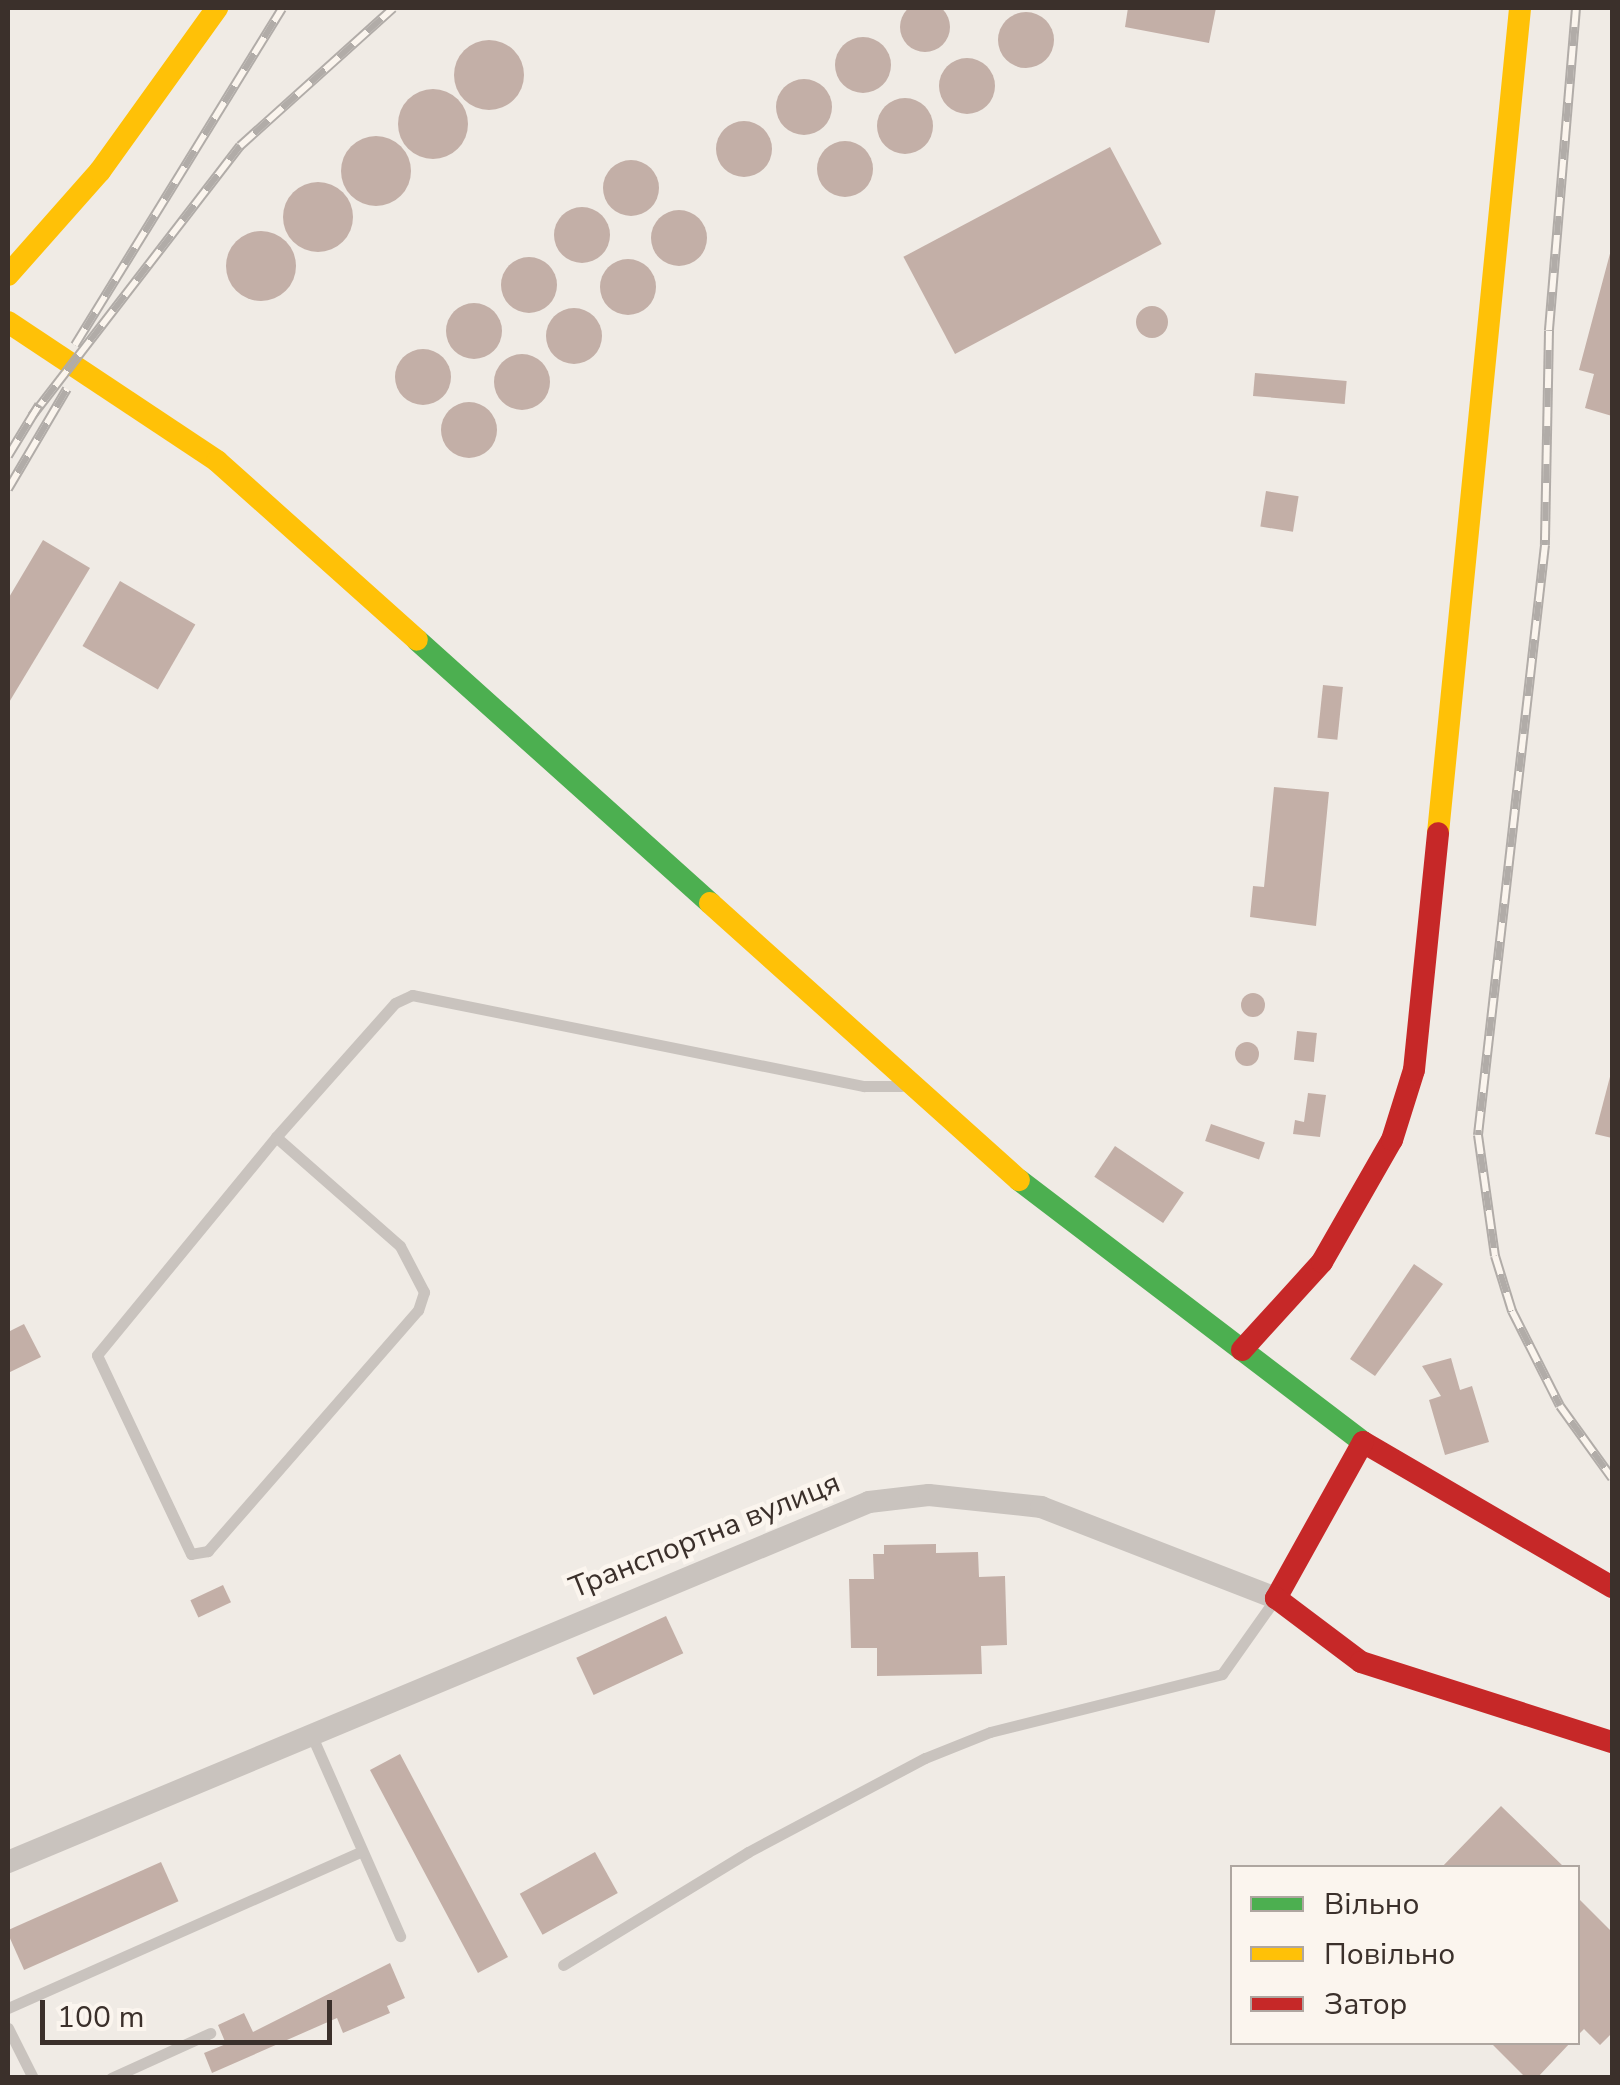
<!DOCTYPE html>
<meta charset="utf-8">
<style>
body{margin:0}
#map{position:relative;width:1620px;height:2085px;overflow:hidden;background:#f0ebe5;font-family:"Nunito Sans",sans-serif}
div>[style]{position:absolute}
.building>*{inset:0;background:#c3afa7;transform-origin:0 0}
.round{border-radius:50%}
.lane>*{height:11px;margin:-5.5px;padding:0 5.5px;transform-origin:5.5px;border-radius:5.5px;background:#c9c3be}
.street>*{height:22px;margin:-11px;padding:0 11px;transform-origin:11px;border-radius:11px;background:#c9c3be}
.fast>*{height:22px;margin:-11px;padding:0 11px;transform-origin:11px;border-radius:11px;background:#4caf50}
.slow>*{height:22px;margin:-11px;padding:0 11px;transform-origin:11px;border-radius:11px;background:#ffc107}
.jam>*{height:22px;margin:-11px;padding:0 11px;transform-origin:11px;border-radius:11px;background:#c62828}
.rail>*{height:10px;margin-top:-5px;transform-origin:0;background:repeating-linear-gradient(90deg,#fbf5ee 0 19px,#b1aca8 0 38px);box-sizing:border-box;border-block:2px solid #b1aca8}
span{translate:-50% -50%;white-space:nowrap;text-align:center;line-height:1.15;-webkit-text-stroke:9px #fbf5ee;paint-order:stroke}
.street-label{font-size:30px;color:#3b302b}
.frame{position:absolute;inset:0;border:10px solid #3b302b;pointer-events:none}
.legend{position:absolute;left:1230px;top:1865px;width:350px;height:180px;box-sizing:border-box;background:#fbf5ee;border:2px solid #aea6a0;margin:0;padding:12px 18px;list-style:none;font-size:30px;color:#3b302b}
.legend li{display:flex;align-items:center;gap:20px;height:50px}
.legend b{width:50px;border:2px solid #aea6a0}
.scale{position:absolute;left:40px;top:2000px;width:292px;height:45px;box-sizing:border-box;border:5px solid #3b302b;border-top:0;padding-left:12px;font-size:30px;line-height:35px;white-space:nowrap;color:#3b302b;-webkit-text-stroke:8px #fbf5ee;paint-order:stroke}
</style>
<div id="map">
<div class="building">
<div class="round" style="left:900px;top:2px;width:50px;height:50px"></div>
<div style="clip-path:polygon(1128px 8px,1216px 8px,1209px 43px,1125px 27px)"></div>
<div class="round" style="left:998px;top:12px;width:56px;height:56px"></div>
<div class="round" style="left:835px;top:37px;width:56px;height:56px"></div>
<div class="round" style="left:454px;top:40px;width:70px;height:70px"></div>
<div class="round" style="left:939px;top:58px;width:56px;height:56px"></div>
<div class="round" style="left:776px;top:79px;width:56px;height:56px"></div>
<div class="round" style="left:398px;top:89px;width:70px;height:70px"></div>
<div class="round" style="left:877px;top:98px;width:56px;height:56px"></div>
<div class="round" style="left:716px;top:121px;width:56px;height:56px"></div>
<div class="round" style="left:341px;top:136px;width:70px;height:70px"></div>
<div class="round" style="left:817px;top:141px;width:56px;height:56px"></div>
<div style="left:1110px;top:147px;width:110px;height:234px;rotate:62deg"></div>
<div class="round" style="left:603px;top:160px;width:56px;height:56px"></div>
<div class="round" style="left:283px;top:182px;width:70px;height:70px"></div>
<div class="round" style="left:554px;top:207px;width:56px;height:56px"></div>
<div class="round" style="left:651px;top:210px;width:56px;height:56px"></div>
<div class="round" style="left:226px;top:231px;width:70px;height:70px"></div>
<div style="clip-path:polygon(1612px 246px,1612px 416px,1585px 408px,1594px 374px,1579px 370px)"></div>
<div class="round" style="left:501px;top:257px;width:56px;height:56px"></div>
<div class="round" style="left:600px;top:259px;width:56px;height:56px"></div>
<div class="round" style="left:446px;top:303px;width:56px;height:56px"></div>
<div class="round" style="left:1136px;top:306px;width:32px;height:32px"></div>
<div class="round" style="left:546px;top:308px;width:56px;height:56px"></div>
<div class="round" style="left:395px;top:349px;width:56px;height:56px"></div>
<div class="round" style="left:494px;top:354px;width:56px;height:56px"></div>
<div style="left:1255px;top:373px;width:92px;height:23px;rotate:5deg"></div>
<div class="round" style="left:441px;top:402px;width:56px;height:56px"></div>
<div style="left:1266px;top:491px;width:33px;height:36px;rotate:9deg"></div>
<div style="clip-path:polygon(43px 540px,90px 568px,8px 704px,8px 599px)"></div>
<div style="left:120px;top:581px;width:87px;height:75px;rotate:30deg"></div>
<div style="left:1323px;top:685px;width:20px;height:53px;rotate:6deg"></div>
<div style="clip-path:polygon(1274px 787px,1329px 792px,1316px 926px,1250px 917px,1253px 886px,1264px 887px)"></div>
<div class="round" style="left:1241px;top:993px;width:24px;height:24px"></div>
<div style="left:1297px;top:1031px;width:20px;height:29px;rotate:6deg"></div>
<div class="round" style="left:1235px;top:1042px;width:24px;height:24px"></div>
<div style="clip-path:polygon(1611px 1073px,1612px 1073px,1612px 1138px,1595px 1134px)"></div>
<div style="clip-path:polygon(1308px 1093px,1326px 1095px,1320px 1137px,1293px 1134px,1295px 1120px,1304px 1122px)"></div>
<div style="left:1211px;top:1124px;width:57px;height:18px;rotate:19deg"></div>
<div style="left:1115px;top:1146px;width:83px;height:37px;rotate:34deg"></div>
<div style="clip-path:polygon(1414px 1264px,1443px 1284px,1375px 1376px,1350px 1359px)"></div>
<div style="clip-path:polygon(24px 1324px,41px 1357px,8px 1373px,8px 1332px)"></div>
<div style="clip-path:polygon(1451px 1358px,1460px 1390px,1472px 1386px,1489px 1442px,1445px 1455px,1429px 1400px,1441px 1396px,1422px 1366px)"></div>
<div style="clip-path:polygon(936px 1544px,936px 1553px,978px 1552px,979px 1577px,1005px 1576px,1007px 1645px,981px 1646px,982px 1674px,877px 1676px,877px 1648px,851px 1648px,849px 1579px,874px 1579px,873px 1554px,884px 1554px,884px 1545px)"></div>
<div style="left:223px;top:1585px;width:19px;height:36px;rotate:65deg"></div>
<div style="left:666px;top:1616px;width:41px;height:99px;rotate:65deg"></div>
<div style="left:400px;top:1754px;width:230px;height:34px;rotate:62deg"></div>
<div style="clip-path:polygon(1501px 1806px,1563px 1866px,1574px 1868px,1441px 1868px)"></div>
<div style="left:595px;top:1852px;width:47px;height:86px;rotate:61deg"></div>
<div style="left:161px;top:1862px;width:43px;height:169px;rotate:66deg"></div>
<div style="clip-path:polygon(1578px 1898px,1612px 1932px,1612px 2033px,1600px 2045px,1584px 2029px,1578px 2035px)"></div>
<div style="clip-path:polygon(390px 1963px,405px 1998px,387px 2006px,390px 2013px,343px 2033px,337px 2018px,212px 2073px,204px 2053px,226px 2044px,218px 2025px,244px 2013px,253px 2032px)"></div>
<div style="clip-path:polygon(1490px 2042px,1571px 2042px,1537px 2078px,1526px 2078px)"></div>
</div>
<div class="lane">
<div style="left:276px;top:1137px;width:165px;rotate:41.3deg"></div>
<div style="left:400px;top:1246px;width:52px;rotate:62.4deg"></div>
<div style="left:424px;top:1292px;width:19px;rotate:108deg"></div>
<div style="left:418px;top:1310px;width:320px;rotate:131.1deg"></div>
<div style="left:208px;top:1551px;width:17px;rotate:170deg"></div>
<div style="left:191px;top:1554px;width:220px;rotate:-115.3deg"></div>
<div style="left:97px;top:1355px;width:282px;rotate:-50.6deg"></div>
<div style="left:276px;top:1137px;width:179px;rotate:-48.4deg"></div>
<div style="left:395px;top:1003px;width:19px;rotate:-25deg"></div>
<div style="left:412px;top:995px;width:461px;rotate:11.4deg"></div>
<div style="left:864px;top:1086px;width:37px"></div>
<div style="left:311px;top:1734px;width:221px;rotate:66.2deg"></div>
<div style="left:563px;top:1965px;width:217px;rotate:-31.4deg"></div>
<div style="left:748px;top:1852px;width:200px;rotate:-28deg"></div>
<div style="left:925px;top:1758px;width:70px;rotate:-21.8deg"></div>
<div style="left:990px;top:1732px;width:239px;rotate:-14deg"></div>
<div style="left:1222px;top:1674px;width:88px;rotate:-54.7deg"></div>
<div style="left:8px;top:2008px;width:387px;rotate:-23.9deg"></div>
<div style="left:8px;top:2028px;width:56px;rotate:63.4deg"></div>
<div style="left:111px;top:2078px;width:109px;rotate:-24.4deg"></div>
</div>
<div class="street">
<div style="left:8px;top:1862px;width:933px;rotate:-22.69deg"></div>
<div style="left:869px;top:1502px;width:60px;rotate:-6.7deg"></div>
<div style="left:929px;top:1495px;width:113px;rotate:6.1deg"></div>
<div style="left:1041px;top:1507px;width:252px;rotate:21.2deg"></div>
</div>
<div class="fast">
<div style="left:417px;top:640px;width:394px;rotate:41.9deg"></div>
<div style="left:1019px;top:1180px;width:432px;rotate:37.3deg"></div>
</div>
<div class="slow">
<div style="left:8px;top:275px;width:139px;rotate:-48.5deg"></div>
<div style="left:100px;top:171px;width:201px;rotate:-54.3deg"></div>
<div style="left:8px;top:322px;width:251px;rotate:33.6deg"></div>
<div style="left:217px;top:461px;width:268px;rotate:41.8deg"></div>
<div style="left:1438px;top:833px;width:829px;rotate:-84.32deg"></div>
<div style="left:710px;top:903px;width:415px;rotate:41.9deg"></div>
</div>
<div class="jam">
<div style="left:1242px;top:1350px;width:119px;rotate:-47.7deg"></div>
<div style="left:1322px;top:1262px;width:141px;rotate:-60.2deg"></div>
<div style="left:1392px;top:1140px;width:73px;rotate:-72.6deg"></div>
<div style="left:1414px;top:1070px;width:238px;rotate:-84.2deg"></div>
<div style="left:1612px;top:1587px;width:288px;rotate:-149.8deg"></div>
<div style="left:1363px;top:1442px;width:179px;rotate:119.1deg"></div>
<div style="left:1276px;top:1598px;width:106px;rotate:37deg"></div>
<div style="left:1361px;top:1662px;width:263px;rotate:17.7deg"></div>
</div>
<div class="rail">
<div style="left:1576px;top:8px;width:324px;rotate:94.8deg"></div>
<div style="left:1549px;top:331px;width:214px;rotate:91.1deg"></div>
<div style="left:1545px;top:545px;width:594px;rotate:96.48deg"></div>
<div style="left:1478px;top:1135px;width:122px;rotate:82deg"></div>
<div style="left:1495px;top:1256px;width:58px;rotate:72.8deg"></div>
<div style="left:1512px;top:1311px;width:106px;rotate:63.2deg"></div>
<div style="left:1560px;top:1406px;width:89px;rotate:54.2deg"></div>
<div style="left:75px;top:345px;width:395px;rotate:-58.4deg"></div>
<div style="left:32px;top:416px;width:341px;rotate:-52.4deg"></div>
<div style="left:240px;top:146px;width:206px;rotate:-42deg"></div>
<div style="left:8px;top:456px;width:60px;rotate:-58.7deg"></div>
<div style="left:8px;top:489px;width:116px;rotate:-59.5deg"></div>
</div>
<div class="street-label">
<span style="left:705px;top:1536px;rotate:-22deg">Транспортна вулиця</span>
</div>
<div class="frame"></div>
<ul class="legend">
<li><b style="height:12px;background:#4caf50"></b>Вільно</li>
<li><b style="height:12px;background:#ffc107"></b>Повільно</li>
<li><b style="height:12px;background:#c62828"></b>Затор</li>
</ul>
<div class="scale">100 m</div>
</div>
